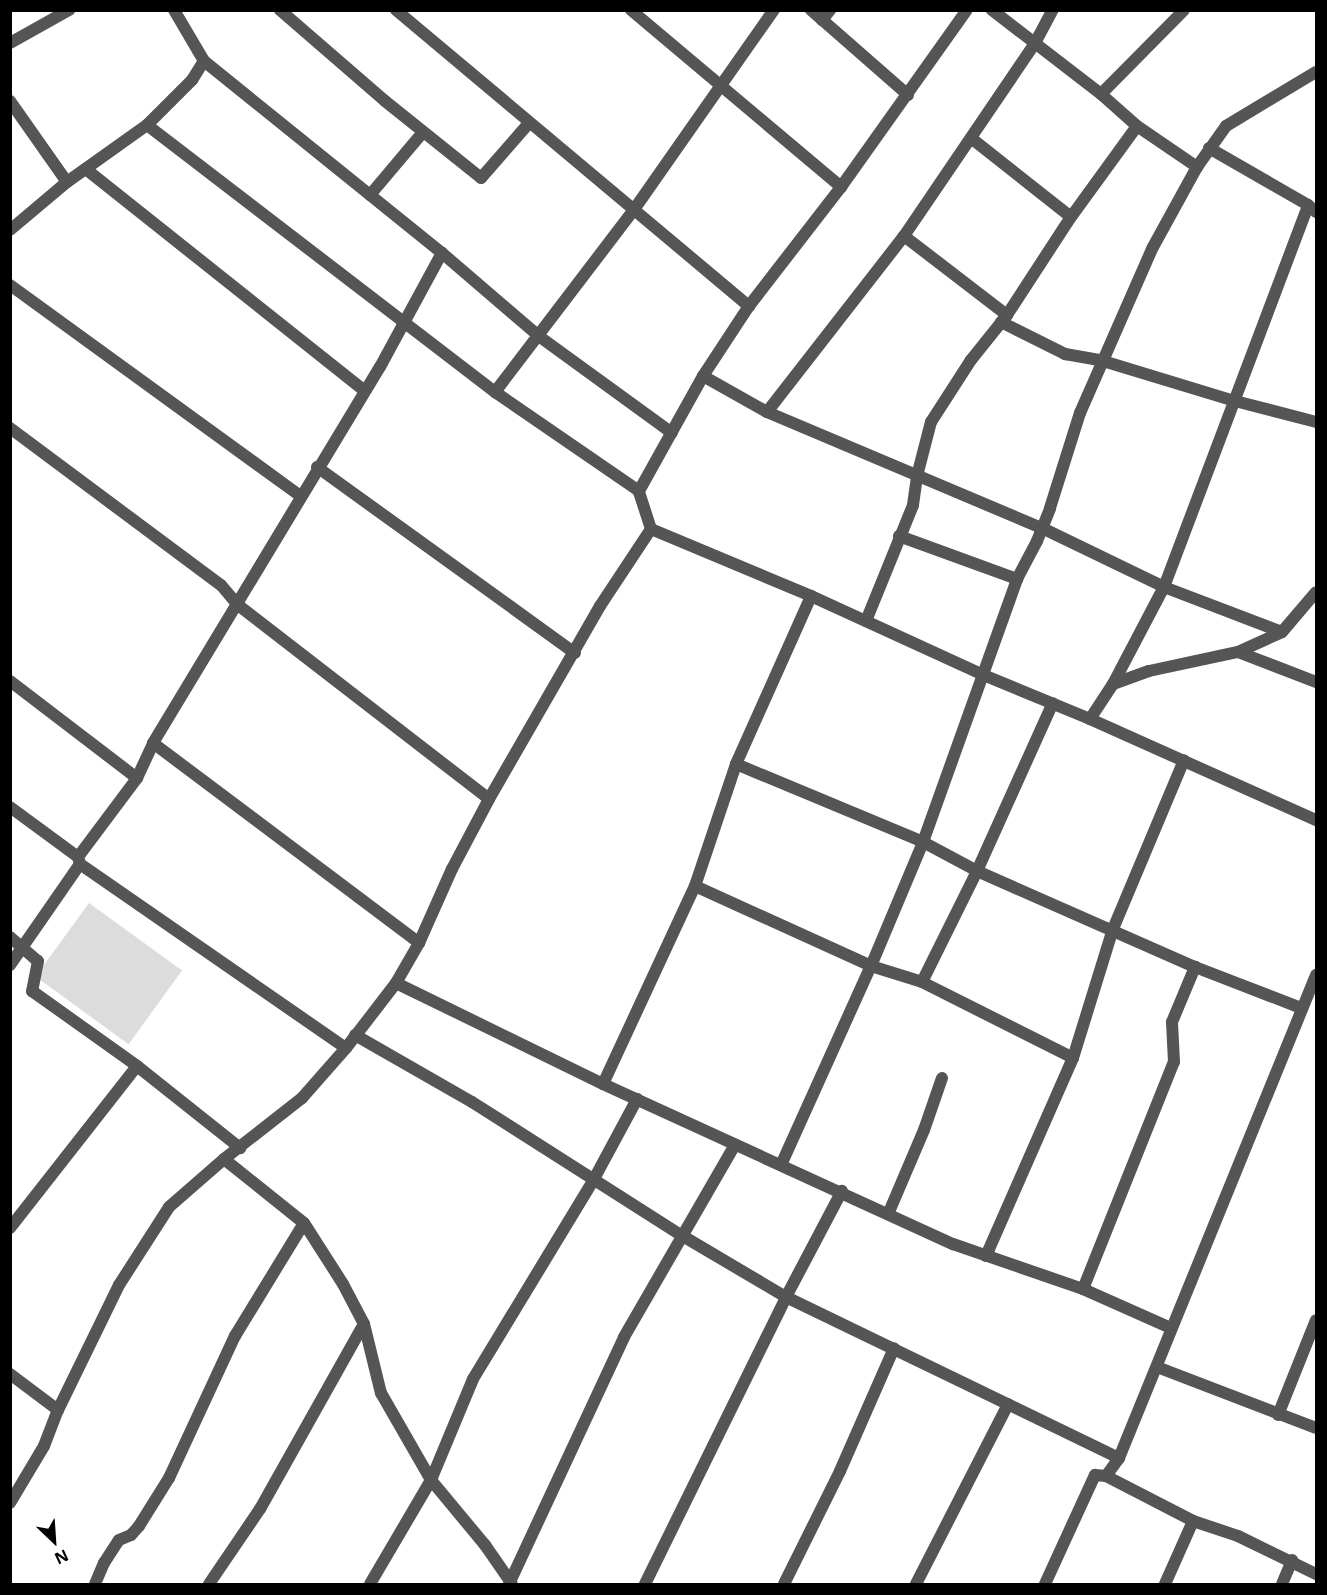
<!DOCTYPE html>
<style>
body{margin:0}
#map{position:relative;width:1327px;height:1595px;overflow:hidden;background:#fff;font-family:"Noto Sans",sans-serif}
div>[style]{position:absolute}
.green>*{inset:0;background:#dcdcdc;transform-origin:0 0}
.minor>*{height:12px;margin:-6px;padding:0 6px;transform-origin:6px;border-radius:6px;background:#555}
span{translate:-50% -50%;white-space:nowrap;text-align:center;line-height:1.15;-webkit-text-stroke:4.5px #fff;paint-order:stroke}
.frame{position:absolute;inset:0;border:12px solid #000;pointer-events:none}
.north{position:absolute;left:24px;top:1511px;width:60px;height:60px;-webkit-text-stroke:4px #fff;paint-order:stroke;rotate:155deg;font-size:16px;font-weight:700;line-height:24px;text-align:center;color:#000}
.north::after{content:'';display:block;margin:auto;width:21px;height:27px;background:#000;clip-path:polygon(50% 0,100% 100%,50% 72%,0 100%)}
</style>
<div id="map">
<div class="green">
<div style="left:89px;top:903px;width:115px;height:91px;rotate:36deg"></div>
</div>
<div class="minor">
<div style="left:174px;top:10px;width:59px;rotate:59.5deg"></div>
<div style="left:204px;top:61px;width:306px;rotate:38.9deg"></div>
<div style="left:442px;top:253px;width:129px;rotate:40.6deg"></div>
<div style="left:540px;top:337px;width:163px;rotate:36deg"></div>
<div style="left:280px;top:10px;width:139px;rotate:40.9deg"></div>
<div style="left:385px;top:101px;width:123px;rotate:38.7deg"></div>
<div style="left:481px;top:178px;width:73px;rotate:-48.9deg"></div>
<div style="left:396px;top:10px;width:461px;rotate:40deg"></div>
<div style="left:631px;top:10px;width:275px;rotate:40.1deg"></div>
<div style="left:811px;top:10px;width:129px;rotate:41.2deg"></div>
<div style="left:822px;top:20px;width:13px;rotate:-51deg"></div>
<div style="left:10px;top:43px;width:68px;rotate:-29.2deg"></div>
<div style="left:1101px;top:94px;width:118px;rotate:-45.3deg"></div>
<div style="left:10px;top:101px;width:99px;rotate:54.9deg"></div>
<div style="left:147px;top:125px;width:439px;rotate:37.5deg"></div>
<div style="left:495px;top:392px;width:175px;rotate:34.5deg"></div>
<div style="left:1137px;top:126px;width:73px;rotate:34.3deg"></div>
<div style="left:971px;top:138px;width:127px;rotate:38.3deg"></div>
<div style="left:1209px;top:148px;width:114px;rotate:29.9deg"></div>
<div style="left:87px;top:170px;width:355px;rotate:38.5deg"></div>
<div style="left:370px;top:195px;width:82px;rotate:-49.9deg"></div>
<div style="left:10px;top:230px;width:75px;rotate:-40.1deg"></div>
<div style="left:67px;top:182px;width:98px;rotate:-35.5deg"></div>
<div style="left:147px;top:125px;width:64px;rotate:-45deg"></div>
<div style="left:192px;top:80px;width:22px;rotate:-58deg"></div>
<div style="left:904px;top:236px;width:130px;rotate:37.5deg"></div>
<div style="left:10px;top:285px;width:359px;rotate:36deg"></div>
<div style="left:1001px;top:322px;width:72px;rotate:26.6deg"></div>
<div style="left:1065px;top:354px;width:39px;rotate:10deg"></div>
<div style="left:1103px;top:361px;width:138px;rotate:16.9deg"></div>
<div style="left:1235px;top:401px;width:84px;rotate:14.5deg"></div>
<div style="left:703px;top:376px;width:73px;rotate:29.4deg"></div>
<div style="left:767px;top:412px;width:298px;rotate:22.9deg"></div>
<div style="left:1042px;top:528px;width:136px;rotate:25.8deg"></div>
<div style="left:1164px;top:587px;width:126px;rotate:20.9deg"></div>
<div style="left:495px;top:392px;width:228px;rotate:-52.7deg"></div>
<div style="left:633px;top:211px;width:246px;rotate:-55deg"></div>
<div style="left:767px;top:412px;width:223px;rotate:-52.1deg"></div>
<div style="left:904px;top:236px;width:231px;rotate:-55.8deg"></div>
<div style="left:1034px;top:45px;width:40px;rotate:-62deg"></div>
<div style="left:10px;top:428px;width:263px;rotate:36.7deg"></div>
<div style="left:221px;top:585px;width:26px;rotate:50deg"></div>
<div style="left:238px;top:605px;width:317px;rotate:37.7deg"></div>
<div style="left:317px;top:467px;width:318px;rotate:35.8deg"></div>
<div style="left:651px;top:529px;width:173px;rotate:22.7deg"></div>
<div style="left:811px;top:596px;width:187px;rotate:24.6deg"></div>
<div style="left:981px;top:674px;width:118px;rotate:22.4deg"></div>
<div style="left:1090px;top:719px;width:248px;rotate:24.1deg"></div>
<div style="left:899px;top:536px;width:126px;rotate:20deg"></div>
<div style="left:866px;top:621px;width:125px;rotate:-67.9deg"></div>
<div style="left:913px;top:505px;width:29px;rotate:-82deg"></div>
<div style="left:917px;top:476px;width:56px;rotate:-75.5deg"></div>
<div style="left:931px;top:422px;width:74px;rotate:-57.2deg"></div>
<div style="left:971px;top:360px;width:58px;rotate:-51.3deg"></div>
<div style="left:1007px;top:315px;width:117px;rotate:-56.9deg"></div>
<div style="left:1071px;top:217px;width:112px;rotate:-54deg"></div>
<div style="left:1137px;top:126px;width:48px;rotate:-138.4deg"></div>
<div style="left:1101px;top:94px;width:138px;rotate:-142.4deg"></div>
<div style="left:1238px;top:652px;width:84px;rotate:21deg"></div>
<div style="left:10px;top:681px;width:160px;rotate:37.4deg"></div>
<div style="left:1113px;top:684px;width:38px;rotate:-20deg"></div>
<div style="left:1149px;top:671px;width:91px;rotate:-12.1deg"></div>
<div style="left:1238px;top:652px;width:48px;rotate:-24.4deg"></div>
<div style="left:1282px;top:632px;width:52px;rotate:-49.6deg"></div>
<div style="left:1090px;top:719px;width:42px;rotate:-56.7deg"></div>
<div style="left:1113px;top:684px;width:110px;rotate:-62.3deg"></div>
<div style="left:1164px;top:587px;width:408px;rotate:-69.3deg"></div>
<div style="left:1308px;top:205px;width:11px;rotate:41deg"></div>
<div style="left:153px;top:743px;width:333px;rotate:36.9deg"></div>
<div style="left:736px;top:764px;width:203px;rotate:22.6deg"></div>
<div style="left:923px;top:842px;width:61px;rotate:28.2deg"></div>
<div style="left:977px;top:871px;width:238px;rotate:23.8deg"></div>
<div style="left:1195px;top:967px;width:114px;rotate:21.1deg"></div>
<div style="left:10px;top:807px;width:84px;rotate:36.3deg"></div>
<div style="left:80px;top:864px;width:323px;rotate:34.7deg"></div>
<div style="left:695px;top:886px;width:193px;rotate:24.4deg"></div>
<div style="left:871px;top:966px;width:53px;rotate:17.4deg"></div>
<div style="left:922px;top:982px;width:169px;rotate:26.7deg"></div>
<div style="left:10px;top:937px;width:37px;rotate:41deg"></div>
<div style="left:38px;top:961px;width:31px;rotate:101deg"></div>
<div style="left:32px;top:991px;width:129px;rotate:35.5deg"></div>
<div style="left:137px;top:1066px;width:132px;rotate:38.5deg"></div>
<div style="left:10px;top:965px;width:123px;rotate:-55.3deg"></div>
<div style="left:80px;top:864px;width:7px;rotate:-106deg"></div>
<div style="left:78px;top:857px;width:99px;rotate:-53.2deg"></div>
<div style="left:137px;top:778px;width:38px;rotate:-65deg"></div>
<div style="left:153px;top:743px;width:439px;rotate:-58.9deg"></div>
<div style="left:380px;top:367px;width:130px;rotate:-61.5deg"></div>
<div style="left:922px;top:982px;width:124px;rotate:-63.6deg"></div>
<div style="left:977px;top:871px;width:184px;rotate:-65.7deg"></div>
<div style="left:396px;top:983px;width:230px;rotate:26deg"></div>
<div style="left:603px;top:1084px;width:385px;rotate:24.6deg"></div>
<div style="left:953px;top:1244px;width:138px;rotate:19.1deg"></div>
<div style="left:1083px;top:1289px;width:96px;rotate:23.9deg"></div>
<div style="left:355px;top:1035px;width:135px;rotate:29.8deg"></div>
<div style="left:472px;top:1102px;width:248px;rotate:32.5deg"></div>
<div style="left:681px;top:1235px;width:122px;rotate:30.6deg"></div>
<div style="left:786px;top:1297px;width:370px;rotate:25.8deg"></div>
<div style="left:603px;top:1084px;width:218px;rotate:-65.1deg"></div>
<div style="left:695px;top:886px;width:129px;rotate:-71.4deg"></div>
<div style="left:736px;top:764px;width:184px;rotate:-65.9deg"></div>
<div style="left:224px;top:1159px;width:102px;rotate:38.7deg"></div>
<div style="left:304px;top:1223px;width:72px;rotate:57.4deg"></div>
<div style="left:343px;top:1284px;width:45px;rotate:62.3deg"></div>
<div style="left:364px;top:1324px;width:71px;rotate:76.2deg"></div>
<div style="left:381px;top:1393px;width:100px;rotate:60.1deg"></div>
<div style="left:431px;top:1480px;width:85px;rotate:50.3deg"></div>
<div style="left:485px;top:1545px;width:47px;rotate:55.3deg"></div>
<div style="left:781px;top:1165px;width:218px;rotate:-65.7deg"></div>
<div style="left:871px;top:966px;width:134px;rotate:-67.2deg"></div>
<div style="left:923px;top:842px;width:279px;rotate:-70.3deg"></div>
<div style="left:1017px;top:579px;width:43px;rotate:-62.2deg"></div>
<div style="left:1037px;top:541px;width:35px;rotate:-68deg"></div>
<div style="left:1050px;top:508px;width:100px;rotate:-72.5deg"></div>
<div style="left:1080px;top:413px;width:181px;rotate:-66.3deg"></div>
<div style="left:1153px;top:247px;width:91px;rotate:-61.2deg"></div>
<div style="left:1197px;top:167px;width:50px;rotate:-54.7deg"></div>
<div style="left:1226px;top:126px;width:105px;rotate:-31deg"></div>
<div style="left:889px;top:1212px;width:89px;rotate:-66.9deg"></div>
<div style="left:924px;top:1130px;width:55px;rotate:-70.9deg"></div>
<div style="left:10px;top:1228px;width:206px;rotate:-51.9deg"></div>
<div style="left:986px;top:1256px;width:216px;rotate:-66.3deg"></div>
<div style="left:1073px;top:1058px;width:135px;rotate:-72.8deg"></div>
<div style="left:1113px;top:929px;width:183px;rotate:-67.2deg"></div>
<div style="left:1083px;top:1289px;width:245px;rotate:-68.2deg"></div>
<div style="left:1174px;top:1062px;width:40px;rotate:-92.9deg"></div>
<div style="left:1172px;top:1022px;width:60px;rotate:-67.3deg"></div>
<div style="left:1157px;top:1367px;width:170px;rotate:21deg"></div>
<div style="left:10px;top:1374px;width:60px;rotate:36.9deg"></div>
<div style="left:1278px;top:1415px;width:102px;rotate:-68.2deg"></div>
<div style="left:1106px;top:1476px;width:98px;rotate:27.3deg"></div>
<div style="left:1193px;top:1521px;width:47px;rotate:18.4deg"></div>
<div style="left:1238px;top:1536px;width:87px;rotate:26deg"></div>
<div style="left:10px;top:1503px;width:66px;rotate:-59.2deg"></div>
<div style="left:44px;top:1446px;width:39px;rotate:-69deg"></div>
<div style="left:58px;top:1410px;width:139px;rotate:-64deg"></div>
<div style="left:119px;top:1285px;width:93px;rotate:-57.3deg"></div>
<div style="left:169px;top:1207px;width:73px;rotate:-41.1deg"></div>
<div style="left:224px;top:1159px;width:99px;rotate:-38deg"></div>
<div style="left:302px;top:1098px;width:67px;rotate:-48.7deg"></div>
<div style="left:346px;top:1048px;width:82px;rotate:-52.4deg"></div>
<div style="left:396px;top:983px;width:46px;rotate:-60.1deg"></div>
<div style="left:419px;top:943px;width:81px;rotate:-66deg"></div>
<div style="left:452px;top:869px;width:79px;rotate:-62.1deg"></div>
<div style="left:489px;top:799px;width:223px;rotate:-60.1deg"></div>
<div style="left:600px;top:606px;width:92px;rotate:-56.5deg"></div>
<div style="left:651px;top:529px;width:40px;rotate:-108deg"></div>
<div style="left:639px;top:491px;width:132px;rotate:-60.9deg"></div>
<div style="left:703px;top:376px;width:84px;rotate:-56.7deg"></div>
<div style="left:749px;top:306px;width:150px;rotate:-52.3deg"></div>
<div style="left:841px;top:187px;width:217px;rotate:-54.6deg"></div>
<div style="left:95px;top:1584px;width:23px;rotate:-67deg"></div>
<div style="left:104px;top:1563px;width:27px;rotate:-57deg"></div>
<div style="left:119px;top:1540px;width:13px;rotate:-23deg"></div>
<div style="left:131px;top:1535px;width:12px;rotate:-48deg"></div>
<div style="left:139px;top:1526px;width:57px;rotate:-58deg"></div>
<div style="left:169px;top:1478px;width:157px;rotate:-65.1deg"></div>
<div style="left:235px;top:1336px;width:132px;rotate:-58.6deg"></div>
<div style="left:209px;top:1584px;width:91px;rotate:-55.8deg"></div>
<div style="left:260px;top:1509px;width:212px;rotate:-60.7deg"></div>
<div style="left:370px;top:1584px;width:121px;rotate:-59.6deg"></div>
<div style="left:431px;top:1480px;width:109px;rotate:-67.4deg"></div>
<div style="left:473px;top:1379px;width:234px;rotate:-58.8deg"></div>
<div style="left:594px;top:1179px;width:91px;rotate:-61.7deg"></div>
<div style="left:509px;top:1584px;width:272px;rotate:-65deg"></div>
<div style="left:624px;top:1337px;width:222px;rotate:-60deg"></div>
<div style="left:645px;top:1584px;width:320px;rotate:-63.8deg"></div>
<div style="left:786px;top:1297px;width:120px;rotate:-62.2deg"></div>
<div style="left:784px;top:1584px;width:126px;rotate:-63.6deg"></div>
<div style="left:840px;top:1471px;width:134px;rotate:-66.3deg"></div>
<div style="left:916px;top:1584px;width:202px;rotate:-62.9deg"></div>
<div style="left:1045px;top:1584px;width:120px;rotate:-65.4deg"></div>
<div style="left:1095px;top:1475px;width:11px;rotate:5deg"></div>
<div style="left:1106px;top:1476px;width:22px;rotate:-54deg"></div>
<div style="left:1119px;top:1458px;width:522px;rotate:-67.81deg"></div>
<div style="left:1165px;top:1584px;width:69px;rotate:-66deg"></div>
<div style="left:1282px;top:1584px;width:26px;rotate:-67deg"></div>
</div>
<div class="frame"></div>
<div class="north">N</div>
</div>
